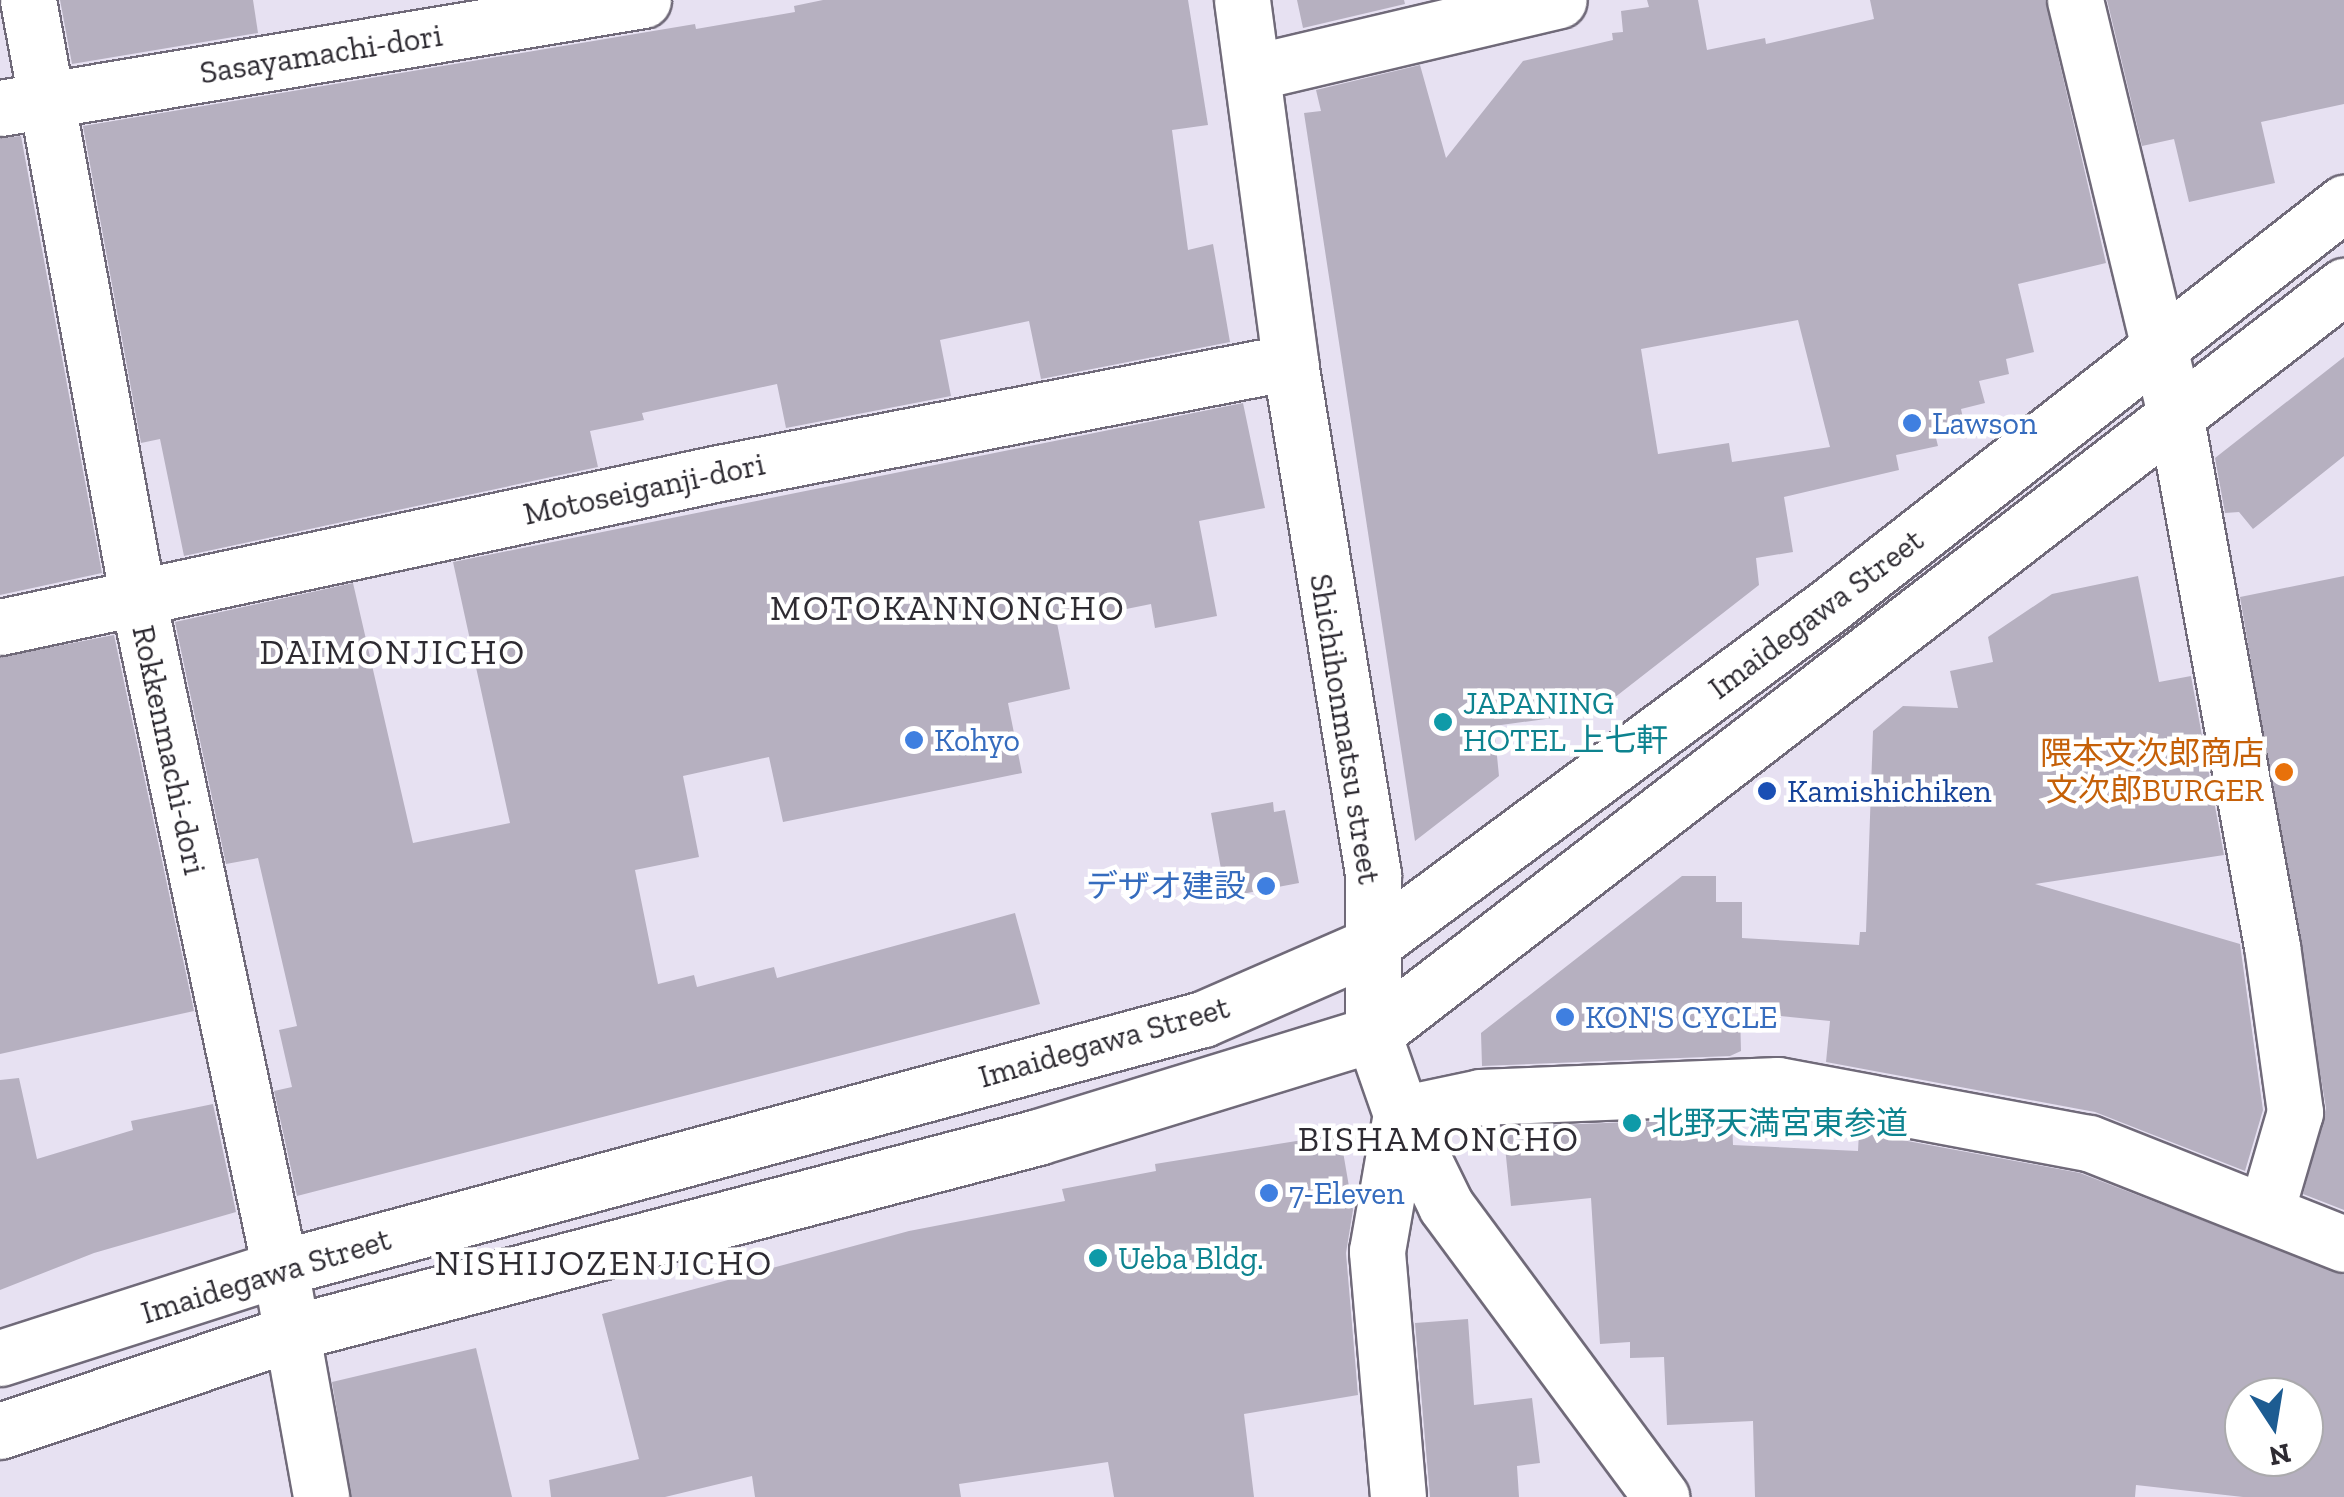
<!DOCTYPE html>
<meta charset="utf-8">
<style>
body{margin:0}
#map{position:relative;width:2344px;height:1497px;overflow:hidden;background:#e7e1f2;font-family:"Zilla Slab","Noto Sans JP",serif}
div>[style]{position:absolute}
.building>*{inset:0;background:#b6b0c0}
.roads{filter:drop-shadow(2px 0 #706a79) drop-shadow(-2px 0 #706a79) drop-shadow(0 2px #706a79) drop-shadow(0 -2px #706a79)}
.minor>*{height:55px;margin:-27.5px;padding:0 27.5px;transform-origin:27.5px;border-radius:27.5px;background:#fff}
.tertiary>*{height:55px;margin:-27.5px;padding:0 27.5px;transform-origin:27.5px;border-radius:27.5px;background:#fff}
.secondary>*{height:55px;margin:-27.5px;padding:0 27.5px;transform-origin:27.5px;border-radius:27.5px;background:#fff}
.dots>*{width:28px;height:28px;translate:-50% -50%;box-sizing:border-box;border:5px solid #fff;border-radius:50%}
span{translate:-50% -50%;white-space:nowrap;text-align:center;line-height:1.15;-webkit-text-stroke:9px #fff;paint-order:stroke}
.street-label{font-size:32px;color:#2e2b32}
.shop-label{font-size:32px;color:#366cbe}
.left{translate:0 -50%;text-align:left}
.right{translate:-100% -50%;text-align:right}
.culture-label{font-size:32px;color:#0d838f}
.food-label{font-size:32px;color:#c56008}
.transit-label{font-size:32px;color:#164399}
.neighbourhood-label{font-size:35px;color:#2e2b32;letter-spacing:2.5px}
.north{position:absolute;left:2224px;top:1377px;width:100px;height:100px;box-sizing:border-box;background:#fff;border:2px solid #abaaad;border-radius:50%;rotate:168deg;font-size:28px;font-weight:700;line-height:40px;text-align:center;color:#2e2b32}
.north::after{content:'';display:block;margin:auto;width:35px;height:45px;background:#1d5c92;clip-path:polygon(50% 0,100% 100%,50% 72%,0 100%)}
</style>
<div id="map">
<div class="building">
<div style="clip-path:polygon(60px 0,253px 0,258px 33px,72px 64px)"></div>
<div style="clip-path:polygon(823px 0,1188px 0,1208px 125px,1172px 130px,1188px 250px,1213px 244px,1230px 342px,1041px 379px,1029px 321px,940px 340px,951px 396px,786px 428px,777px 384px,642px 413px,644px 420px,590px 431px,598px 467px,184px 556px,160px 439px,141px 443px,83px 126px,695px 24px,696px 29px,795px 12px,794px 6px)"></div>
<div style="clip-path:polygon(1297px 0,1404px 0,1405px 4px,1303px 28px)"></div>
<div style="clip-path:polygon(evenodd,1647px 0,1698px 0,1707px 50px,1765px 38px,1766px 44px,1874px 19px,1870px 0,2045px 0,2106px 263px,2018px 284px,2034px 352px,2006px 359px,2009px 374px,1979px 381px,1985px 403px,1961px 409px,1964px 423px,1934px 430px,1938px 446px,1896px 455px,1899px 470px,1784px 497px,1793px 552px,1756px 558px,1759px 585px,1596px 712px,1494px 726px,1499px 776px,1415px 841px,1304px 113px,1321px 111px,1316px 90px,1420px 65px,1446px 158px,1523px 61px,1613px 40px,1612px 33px,1623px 32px,1621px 11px,1649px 7px,1647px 0,1798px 320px,1830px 447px,1732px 462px,1729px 443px,1658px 454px,1641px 349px,1798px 320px)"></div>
<div style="clip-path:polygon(2107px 0,2344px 0,2344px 104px,2261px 122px,2275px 183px,2189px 202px,2174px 139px,2142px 146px)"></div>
<div style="clip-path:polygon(21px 136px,102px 573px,0 595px,0 138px)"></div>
<div style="clip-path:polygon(2344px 357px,2344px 456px,2253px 529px,2239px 512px,2225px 513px,2215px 458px)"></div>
<div style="clip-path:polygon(1243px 403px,1265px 508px,1199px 521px,1217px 616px,1155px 628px,1151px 604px,1057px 623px,1070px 689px,1008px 703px,1022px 773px,783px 822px,769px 757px,683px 776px,699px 857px,635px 870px,658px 984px,694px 975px,697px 987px,774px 967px,777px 978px,1015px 913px,1040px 1004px,297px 1196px,274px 1091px,292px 1087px,279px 1030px,297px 1026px,258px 858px,226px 864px,175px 622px,353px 583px,413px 843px,510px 823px,453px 562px)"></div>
<div style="clip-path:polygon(2138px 576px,2159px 682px,2191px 676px,2224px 855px,2035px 884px,2240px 944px,2263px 1110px,2245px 1171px,2095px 1112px,1826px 1062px,1830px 1021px,1740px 1012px,1741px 1051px,1730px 1056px,1482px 1066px,1481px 1033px,1682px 876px,1716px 876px,1716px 902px,1742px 902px,1742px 938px,1859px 945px,1860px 932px,1866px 932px,1873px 731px,1903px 706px,1958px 708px,1950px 671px,1993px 662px,1988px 637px,2052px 594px)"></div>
<div style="clip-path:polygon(2344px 576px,2344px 1210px,2303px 1194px,2326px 1108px,2240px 597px)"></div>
<div style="clip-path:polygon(114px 635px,194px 1011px,0 1054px,0 657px)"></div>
<div style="clip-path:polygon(1273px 802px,1274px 812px,1285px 810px,1299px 883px,1226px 897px,1211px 813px)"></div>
<div style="clip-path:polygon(19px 1078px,37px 1159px,133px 1130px,131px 1121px,213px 1104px,236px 1212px,94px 1253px,0 1290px,0 1080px)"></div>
<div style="clip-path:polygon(evenodd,1732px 1118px,1733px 1145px,1858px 1151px,1859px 1132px,2080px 1173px,2344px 1275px,2344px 1497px,2243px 1497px,2136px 1485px,2135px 1497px,1755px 1497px,1753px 1421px,1667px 1425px,1664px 1357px,1630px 1358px,1630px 1342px,1600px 1344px,1591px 1198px,1511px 1206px,1503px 1127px,1732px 1118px,2244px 1397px,2304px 1397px,2304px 1457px,2244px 1457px,2244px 1397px)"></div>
<div style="clip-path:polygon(1340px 1134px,1353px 1210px,1346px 1253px,1358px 1395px,1244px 1414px,1254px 1497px,1114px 1497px,1108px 1462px,959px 1484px,961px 1497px,755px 1497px,752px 1476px,665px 1497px,551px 1497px,549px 1480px,639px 1459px,602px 1314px,909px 1231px,1065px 1201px,1062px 1189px,1156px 1171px,1155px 1164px)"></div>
<div style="clip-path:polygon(1468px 1319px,1474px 1405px,1532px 1398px,1540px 1463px,1517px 1466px,1519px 1497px,1430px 1497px,1415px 1323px)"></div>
<div style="clip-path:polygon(476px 1348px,512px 1497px,351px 1497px,332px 1382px)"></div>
</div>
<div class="roads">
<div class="minor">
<div style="left:28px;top:0;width:609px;rotate:79.59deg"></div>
<div style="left:138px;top:599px;width:684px;rotate:78.02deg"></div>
<div style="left:280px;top:1268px;width:233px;rotate:79.8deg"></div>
<div style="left:2075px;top:0;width:431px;rotate:76.4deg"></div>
<div style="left:2176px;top:419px;width:536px;rotate:79.68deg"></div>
<div style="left:2272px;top:946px;width:168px;rotate:82.1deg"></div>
<div style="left:2295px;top:1112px;width:103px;rotate:106.3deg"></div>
<div style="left:1255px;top:72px;width:312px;rotate:-13.3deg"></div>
<div style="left:0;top:108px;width:652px;rotate:-9.53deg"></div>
<div style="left:0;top:627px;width:735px;rotate:-12.09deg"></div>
<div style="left:719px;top:473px;width:582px;rotate:-11deg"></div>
<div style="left:1398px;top:1497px;width:247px;rotate:-94.9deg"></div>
<div style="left:1377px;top:1251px;width:139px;rotate:-80.1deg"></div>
<div style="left:1401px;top:1114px;width:81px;rotate:-12.1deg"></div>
<div style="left:1480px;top:1097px;width:298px;rotate:-2.3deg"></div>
<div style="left:1778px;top:1085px;width:316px;rotate:10.6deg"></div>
<div style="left:2089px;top:1143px;width:274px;rotate:21.6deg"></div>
</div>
<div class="tertiary">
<div style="left:1242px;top:0;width:365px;rotate:82.4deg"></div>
<div style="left:1290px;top:362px;width:519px;rotate:80.79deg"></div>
<div style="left:1373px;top:874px;width:160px;rotate:90deg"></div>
<div style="left:1373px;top:1034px;width:85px;rotate:70.7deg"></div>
<div style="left:1401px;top:1114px;width:102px;rotate:63.9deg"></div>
<div style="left:1446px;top:1206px;width:362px;rotate:53.5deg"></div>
</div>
<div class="secondary">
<div style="left:0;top:1358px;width:294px;rotate:-17.8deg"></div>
<div style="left:280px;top:1268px;width:956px;rotate:-15.1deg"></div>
<div style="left:1203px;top:1019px;width:180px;rotate:-23.6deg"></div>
<div style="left:1368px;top:947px;width:575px;rotate:-36.51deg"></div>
<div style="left:1830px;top:605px;width:653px;rotate:-38.03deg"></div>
<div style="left:0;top:1431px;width:307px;rotate:-18.6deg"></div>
<div style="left:291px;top:1333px;width:772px;rotate:-14.7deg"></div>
<div style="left:1038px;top:1137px;width:350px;rotate:-17.1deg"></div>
<div style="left:1373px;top:1034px;width:1226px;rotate:-37.61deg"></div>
</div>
</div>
<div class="dots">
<div style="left:1912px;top:423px;background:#3f7fe0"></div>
<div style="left:1443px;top:722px;background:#0f9aa8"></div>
<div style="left:914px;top:740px;background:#3f7fe0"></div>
<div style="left:2284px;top:772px;background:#e8710a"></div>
<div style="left:1767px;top:791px;background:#1a4fb4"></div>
<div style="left:1266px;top:886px;background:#3f7fe0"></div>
<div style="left:1565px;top:1017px;background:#3f7fe0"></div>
<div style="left:1632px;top:1123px;background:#0f9aa8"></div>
<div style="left:1269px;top:1193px;background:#3f7fe0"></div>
<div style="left:1098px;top:1258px;background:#0f9aa8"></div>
</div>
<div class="street-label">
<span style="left:321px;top:54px;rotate:-9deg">Sasayamachi-dori</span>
<span style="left:644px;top:489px;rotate:-12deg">Motoseiganji-dori</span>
<span style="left:1816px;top:614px;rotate:-37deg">Imaidegawa Street</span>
<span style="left:1345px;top:729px;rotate:81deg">Shichihonmatsu street</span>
<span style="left:169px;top:750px;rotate:78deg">Rokkenmachi-dori</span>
<span style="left:1104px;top:1042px;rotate:-16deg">Imaidegawa Street</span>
<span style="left:266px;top:1276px;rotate:-17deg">Imaidegawa Street</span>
</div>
<div class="shop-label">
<span class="left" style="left:1932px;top:423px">Lawson</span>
<span class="left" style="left:934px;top:740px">Kohyo</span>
<span class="right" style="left:1246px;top:886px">デザオ建設</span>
<span class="left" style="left:1585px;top:1017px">KON'S CYCLE</span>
<span class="left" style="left:1289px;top:1193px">7-Eleven</span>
</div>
<div class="culture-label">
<span class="left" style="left:1463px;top:722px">JAPANING<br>HOTEL 上七軒</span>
<span class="left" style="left:1652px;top:1123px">北野天満宮東参道</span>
<span class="left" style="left:1118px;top:1258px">Ueba Bldg.</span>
</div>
<div class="food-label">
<span class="right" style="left:2264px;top:772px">隈本文次郎商店<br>文次郎BURGER</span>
</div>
<div class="transit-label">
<span class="left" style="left:1787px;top:791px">Kamishichiken</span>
</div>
<div class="neighbourhood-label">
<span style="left:948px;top:608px">MOTOKANNONCHO</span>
<span style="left:393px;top:652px">DAIMONJICHO</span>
<span style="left:1439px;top:1139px">BISHAMONCHO</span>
<span style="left:604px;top:1263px">NISHIJOZENJICHO</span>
</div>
<div class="north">N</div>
</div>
